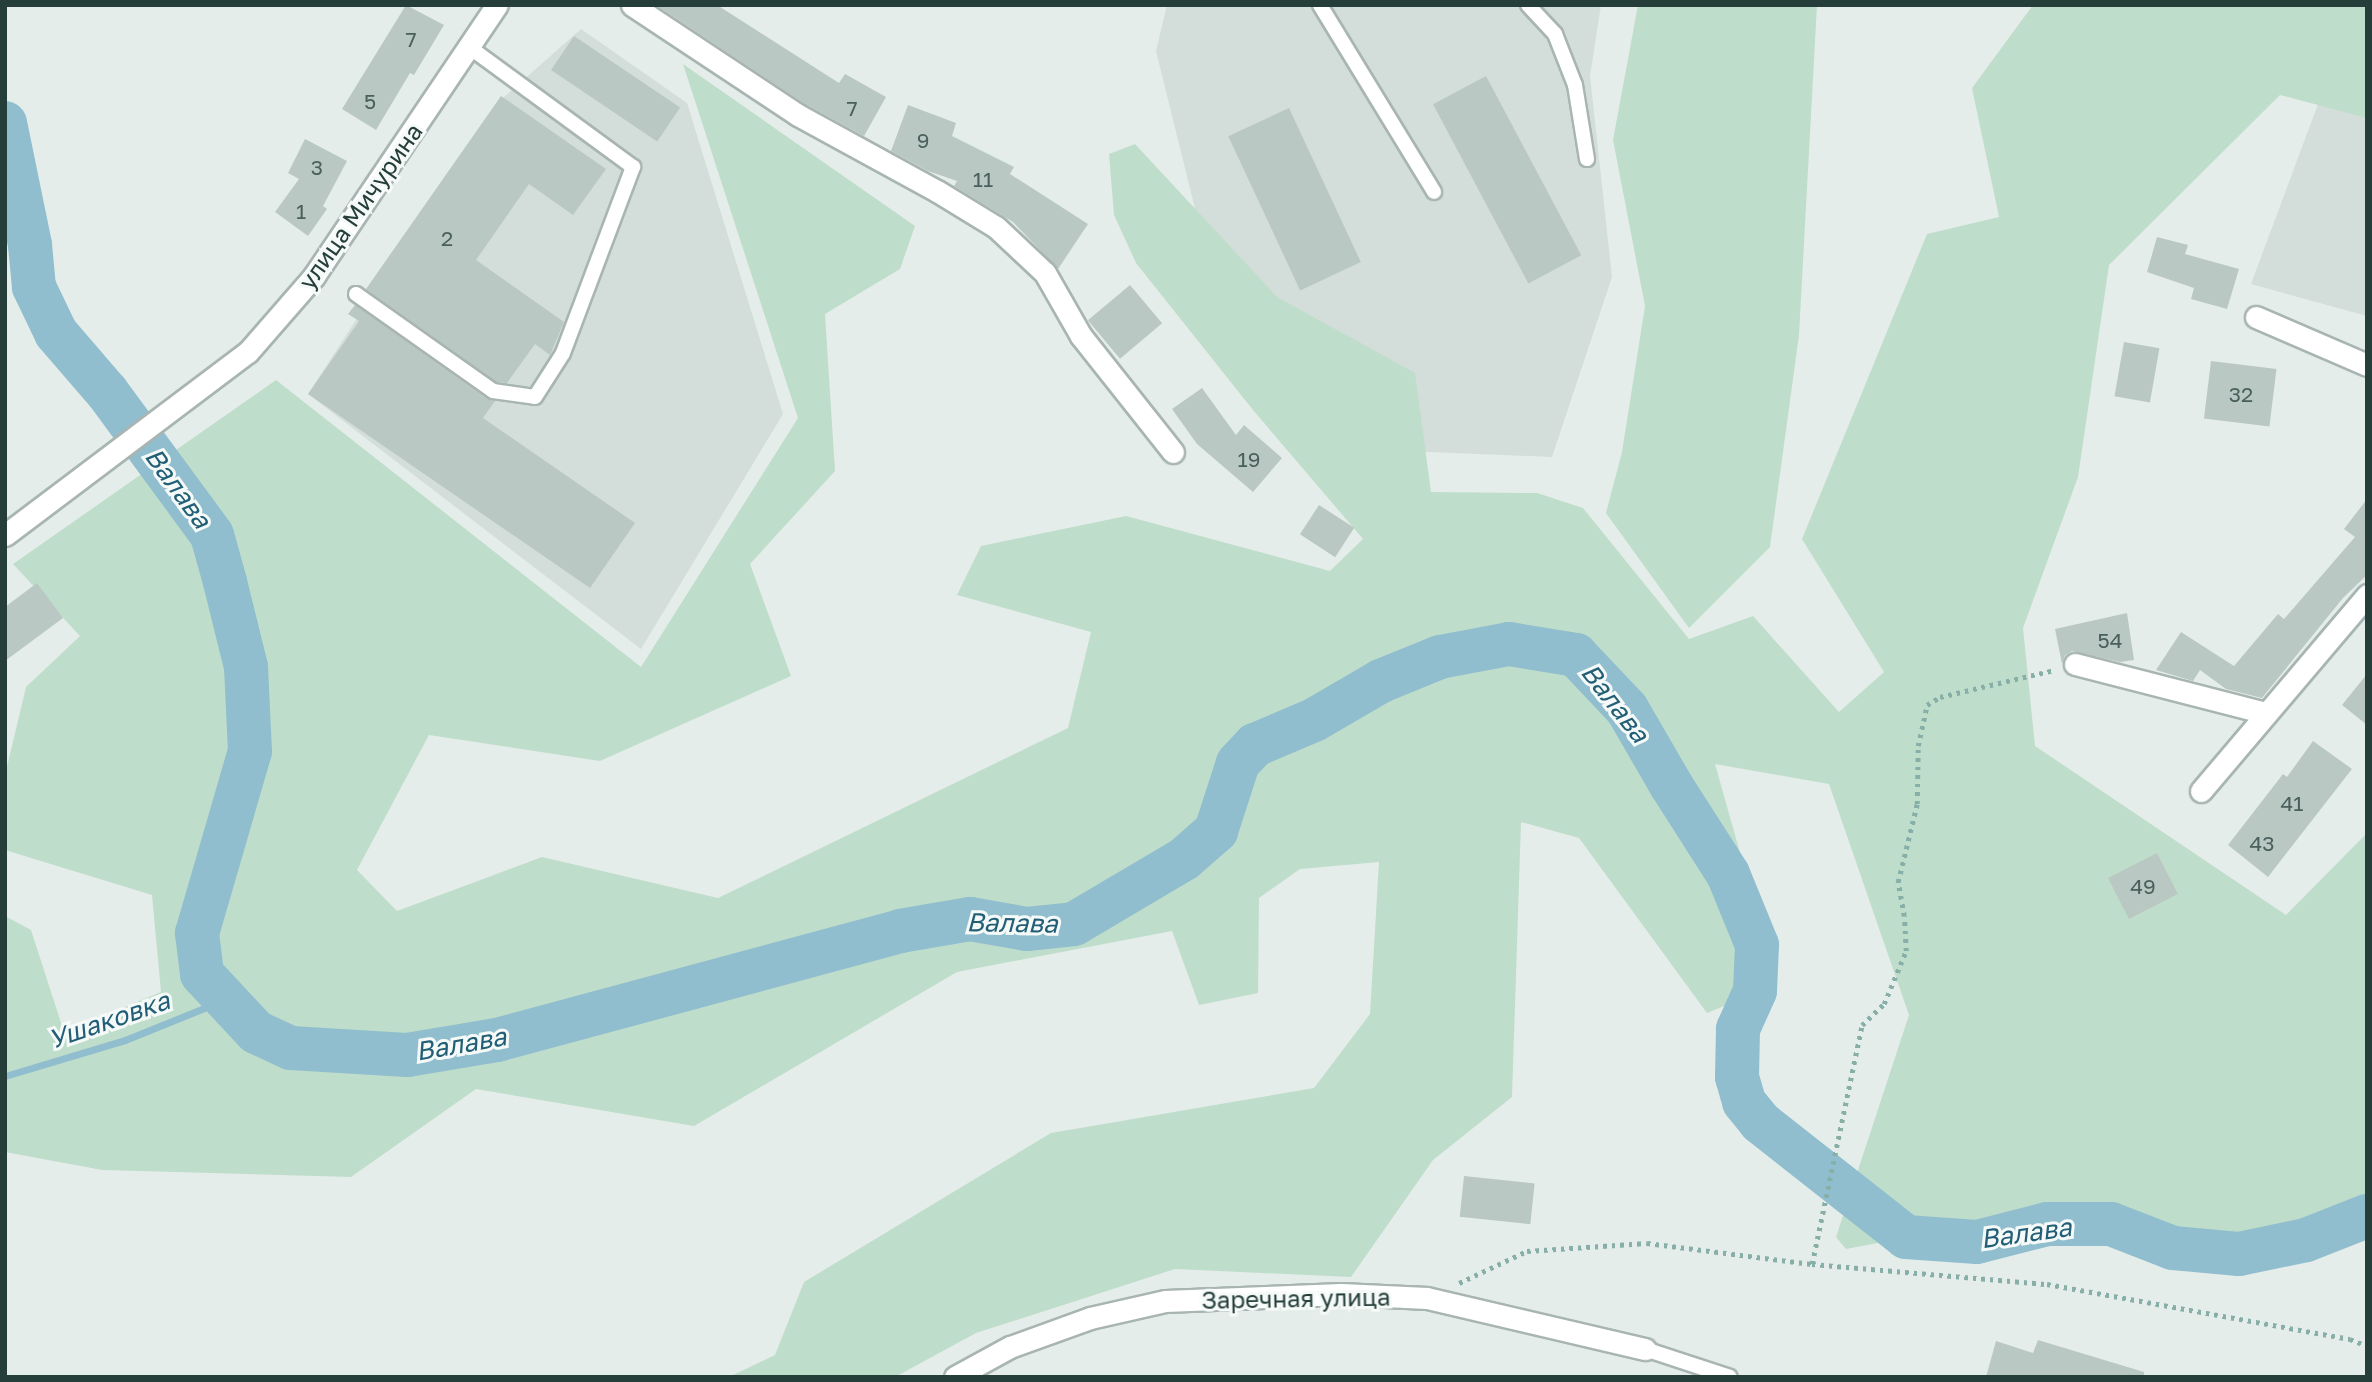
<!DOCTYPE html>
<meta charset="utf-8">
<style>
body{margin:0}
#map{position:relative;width:2372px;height:1382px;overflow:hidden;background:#e5edea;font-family:"Golos Text",sans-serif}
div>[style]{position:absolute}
.built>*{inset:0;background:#d3ddd9}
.green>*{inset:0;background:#bfddcb}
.stream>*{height:7px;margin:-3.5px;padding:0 3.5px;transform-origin:3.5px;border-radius:3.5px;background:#90bece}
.river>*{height:44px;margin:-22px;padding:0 22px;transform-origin:22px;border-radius:22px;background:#90bece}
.building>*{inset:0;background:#bac8c4;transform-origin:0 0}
.path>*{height:4.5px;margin-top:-2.25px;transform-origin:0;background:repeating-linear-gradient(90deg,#87afa7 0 3.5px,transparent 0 8.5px)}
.roads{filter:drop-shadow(2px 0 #a8b5b2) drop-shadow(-2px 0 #a8b5b2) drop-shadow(0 2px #a8b5b2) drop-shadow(0 -2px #a8b5b2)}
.lane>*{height:14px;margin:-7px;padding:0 7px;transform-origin:7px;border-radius:7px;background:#fff}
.street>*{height:21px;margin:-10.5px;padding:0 10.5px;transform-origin:10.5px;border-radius:10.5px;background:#fff}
.secondary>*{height:21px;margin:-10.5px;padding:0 10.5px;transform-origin:10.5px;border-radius:10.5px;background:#fff}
span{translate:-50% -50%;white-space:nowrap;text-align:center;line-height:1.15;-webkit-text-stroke:6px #f5faf8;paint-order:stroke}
.number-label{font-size:21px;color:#4a605c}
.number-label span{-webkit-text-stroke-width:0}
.street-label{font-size:24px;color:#253e3a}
.water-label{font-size:26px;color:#225f77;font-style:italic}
.frame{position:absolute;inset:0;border:7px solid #253e3a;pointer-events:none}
</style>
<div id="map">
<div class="built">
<div style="clip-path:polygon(1167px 5px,1601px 5px,1590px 76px,1612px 277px,1552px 457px,1336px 448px,1202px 237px,1156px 51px)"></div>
<div style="clip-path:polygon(2355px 5px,2367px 5px,2367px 316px,2251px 284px)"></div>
<div style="clip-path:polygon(581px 29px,687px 103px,783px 414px,641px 649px,308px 394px,496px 104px)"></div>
</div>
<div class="green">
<div style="clip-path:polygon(1638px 5px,1817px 5px,1799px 335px,1770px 547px,1689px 628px,1606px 513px,1622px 452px,1645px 306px,1613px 140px)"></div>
<div style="clip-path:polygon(2033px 5px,2367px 5px,2367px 118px,2280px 95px,2109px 265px,2078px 477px,2023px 628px,2035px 746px,2286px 915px,2367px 833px,2367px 1194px,2297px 1232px,2199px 1239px,2093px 1202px,1846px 1249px,1836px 1237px,1909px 1015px,1829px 784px,1715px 764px,1777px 984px,1707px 1013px,1579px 838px,1521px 822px,1512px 1097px,1433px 1160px,1351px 1277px,1175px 1269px,976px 1333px,895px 1377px,729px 1377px,775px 1355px,804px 1282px,1051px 1133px,1314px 1088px,1370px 1014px,1379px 862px,1300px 869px,1259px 898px,1258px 993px,1199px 1005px,1172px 931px,957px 972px,694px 1126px,476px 1089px,351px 1177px,102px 1170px,5px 1152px,5px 916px,31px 930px,64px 1032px,161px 992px,152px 895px,5px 850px,5px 775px,26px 687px,80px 636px,13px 564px,276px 380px,641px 667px,798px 418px,683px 64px,915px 226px,900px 269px,825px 314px,835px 471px,750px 564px,791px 676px,600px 761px,429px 735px,357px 870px,397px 911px,542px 857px,718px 898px,1068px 728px,1091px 632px,957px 595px,981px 546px,1126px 516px,1330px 571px,1363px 539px,1253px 410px,1136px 263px,1114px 215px,1109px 154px,1135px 144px,1277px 297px,1415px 373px,1431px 492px,1537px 493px,1583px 508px,1689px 639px,1753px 616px,1839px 712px,1884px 672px,1802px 539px,1927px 234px,1999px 217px,1972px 88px)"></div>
</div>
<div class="stream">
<div style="left:5px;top:1076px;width:125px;rotate:-16.7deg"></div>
<div style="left:125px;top:1040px;width:107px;rotate:-22deg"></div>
</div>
<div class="river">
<div style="left:5px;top:123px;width:125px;rotate:78.4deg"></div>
<div style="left:30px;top:245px;width:42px;rotate:84.6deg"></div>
<div style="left:34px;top:287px;width:51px;rotate:64.4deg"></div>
<div style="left:56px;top:333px;width:78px;rotate:49.2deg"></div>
<div style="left:107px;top:392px;width:177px;rotate:53.7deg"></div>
<div style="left:212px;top:535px;width:49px;rotate:74.5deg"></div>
<div style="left:225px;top:582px;width:88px;rotate:76.1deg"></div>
<div style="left:246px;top:667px;width:84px;rotate:87.3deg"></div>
<div style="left:250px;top:751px;width:190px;rotate:106.2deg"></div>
<div style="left:197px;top:933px;width:41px;rotate:83deg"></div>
<div style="left:202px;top:974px;width:79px;rotate:47deg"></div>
<div style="left:256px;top:1032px;width:38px;rotate:25deg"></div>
<div style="left:291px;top:1048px;width:116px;rotate:3.5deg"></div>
<div style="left:407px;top:1055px;width:91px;rotate:-9.5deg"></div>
<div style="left:497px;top:1040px;width:417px;rotate:-15.1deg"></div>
<div style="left:900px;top:931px;width:71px;rotate:-9.7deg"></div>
<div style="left:970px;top:919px;width:58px;rotate:10deg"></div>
<div style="left:1027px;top:929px;width:47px;rotate:-6.1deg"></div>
<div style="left:1074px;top:924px;width:128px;rotate:-30.6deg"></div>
<div style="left:1184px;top:859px;width:43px;rotate:-41.2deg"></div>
<div style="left:1216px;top:831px;width:71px;rotate:-72.1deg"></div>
<div style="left:1238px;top:763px;width:25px;rotate:-47deg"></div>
<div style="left:1255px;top:745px;width:64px;rotate:-23deg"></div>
<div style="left:1314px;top:720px;width:78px;rotate:-30.2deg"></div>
<div style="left:1381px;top:681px;width:64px;rotate:-22.1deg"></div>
<div style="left:1440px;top:657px;width:70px;rotate:-10.7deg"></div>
<div style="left:1509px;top:644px;width:68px;rotate:9.3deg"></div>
<div style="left:1576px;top:655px;width:74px;rotate:46.6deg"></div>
<div style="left:1627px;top:709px;width:88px;rotate:59.9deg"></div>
<div style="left:1671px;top:785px;width:106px;rotate:57.4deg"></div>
<div style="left:1728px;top:874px;width:77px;rotate:67.8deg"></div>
<div style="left:1757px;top:945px;width:46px;rotate:92.5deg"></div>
<div style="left:1755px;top:991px;width:42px;rotate:114.1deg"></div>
<div style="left:1738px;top:1029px;width:48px;rotate:91.2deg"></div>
<div style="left:1737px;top:1077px;width:26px;rotate:74deg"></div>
<div style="left:1744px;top:1102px;width:26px;rotate:51deg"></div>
<div style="left:1760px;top:1122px;width:186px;rotate:38.2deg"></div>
<div style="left:1906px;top:1237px;width:71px;rotate:4deg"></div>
<div style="left:1977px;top:1242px;width:72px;rotate:-14.4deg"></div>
<div style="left:2047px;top:1224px;width:64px"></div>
<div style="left:2111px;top:1224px;width:66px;rotate:21.2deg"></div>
<div style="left:2173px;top:1248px;width:66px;rotate:5.2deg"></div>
<div style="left:2239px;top:1254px;width:68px;rotate:-11.8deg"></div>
<div style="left:2306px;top:1240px;width:66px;rotate:-21.5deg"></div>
</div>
<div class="building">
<div style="clip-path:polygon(406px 5px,444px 25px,414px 75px,410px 73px,376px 130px,342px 109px)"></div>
<div style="clip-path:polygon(656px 5px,717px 5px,839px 83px,845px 74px,886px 97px,864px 136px,805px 104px)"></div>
<div style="left:574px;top:36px;width:128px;height:41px;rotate:34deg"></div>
<div style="left:1486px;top:76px;width:203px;height:60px;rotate:62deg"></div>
<div style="clip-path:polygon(501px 96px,606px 169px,573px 215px,529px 184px,476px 260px,564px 322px,550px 355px,535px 344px,507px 383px,497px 382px,366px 289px)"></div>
<div style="clip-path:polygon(908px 105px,956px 123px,952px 136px,1014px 167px,1010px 174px,1088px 224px,1058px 269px,1013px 222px,954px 186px,957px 181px,928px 171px,891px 151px)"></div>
<div style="left:1289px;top:108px;width:170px;height:67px;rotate:65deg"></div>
<div style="clip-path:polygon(305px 139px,347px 161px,323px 206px,327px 209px,308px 236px,275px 212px,299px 179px,288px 173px)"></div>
<div style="clip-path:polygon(2157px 237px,2188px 245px,2185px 254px,2239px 269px,2227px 309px,2191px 299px,2194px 288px,2147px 272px)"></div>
<div style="left:1130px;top:285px;width:50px;height:55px;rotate:50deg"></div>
<div style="clip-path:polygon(355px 305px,487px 399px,495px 401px,483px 418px,635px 523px,590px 588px,308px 394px,359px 321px,348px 314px)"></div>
<div style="left:2124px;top:342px;width:36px;height:55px;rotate:10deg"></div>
<div style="left:2211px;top:361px;width:66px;height:58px;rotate:7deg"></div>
<div style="clip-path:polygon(1202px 388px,1236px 435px,1244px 425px,1282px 458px,1253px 492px,1197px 444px,1172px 409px)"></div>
<div style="clip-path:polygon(2367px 499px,2367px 575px,2343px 598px,2262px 698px,2226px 689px,2200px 670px,2193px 681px,2156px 670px,2181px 632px,2234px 666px,2278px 614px,2284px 619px,2355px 537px,2344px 529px)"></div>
<div style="left:1319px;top:505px;width:42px;height:35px;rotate:33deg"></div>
<div style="clip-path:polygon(37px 583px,63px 618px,5px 661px,5px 607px)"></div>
<div style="clip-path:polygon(2127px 613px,2134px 660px,2120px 662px,2072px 651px,2065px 655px,2062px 664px,2055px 629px)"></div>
<div style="clip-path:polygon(2367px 674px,2367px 725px,2342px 705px)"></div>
<div style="clip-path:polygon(2313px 741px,2352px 769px,2268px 877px,2228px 845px,2283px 774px,2287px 777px)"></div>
<div style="left:2157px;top:853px;width:46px;height:55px;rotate:63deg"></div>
<div style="left:1464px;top:1176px;width:71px;height:41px;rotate:6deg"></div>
<div style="clip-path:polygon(2038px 1340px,2144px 1372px,2144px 1377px,1986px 1377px,1996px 1341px,2033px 1353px)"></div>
</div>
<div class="path">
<div style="left:1812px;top:1264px;width:244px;rotate:-78.2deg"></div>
<div style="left:1862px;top:1025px;width:30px;rotate:-44deg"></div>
<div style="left:1884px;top:1004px;width:57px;rotate:-67.5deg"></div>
<div style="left:1906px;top:951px;width:35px;rotate:-93deg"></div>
<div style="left:1904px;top:916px;width:35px;rotate:-100deg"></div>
<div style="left:1898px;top:882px;width:80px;rotate:-76.3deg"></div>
<div style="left:1917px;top:804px;width:58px;rotate:-89deg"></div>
<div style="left:1918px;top:746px;width:42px;rotate:-77.6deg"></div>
<div style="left:1927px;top:705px;width:15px;rotate:-32deg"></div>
<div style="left:1940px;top:697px;width:117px;rotate:-13.3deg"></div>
<div style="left:1459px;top:1283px;width:75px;rotate:-25.2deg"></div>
<div style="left:1527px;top:1251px;width:120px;rotate:-3.8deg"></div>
<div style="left:1647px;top:1243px;width:166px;rotate:7.3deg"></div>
<div style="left:1812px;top:1264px;width:236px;rotate:4.9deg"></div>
<div style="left:2047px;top:1284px;width:308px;rotate:10.3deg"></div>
<div style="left:2350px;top:1339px;width:18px;rotate:22deg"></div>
</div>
<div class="roads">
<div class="lane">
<div style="left:1320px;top:5px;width:219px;rotate:58.6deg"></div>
<div style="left:1528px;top:5px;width:40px;rotate:47deg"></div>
<div style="left:1555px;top:34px;width:55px;rotate:68.6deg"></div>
<div style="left:1575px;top:85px;width:75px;rotate:80.8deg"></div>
<div style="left:356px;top:294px;width:168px;rotate:35.3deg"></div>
<div style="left:493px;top:391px;width:42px;rotate:8.1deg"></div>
<div style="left:535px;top:397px;width:52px;rotate:-57.5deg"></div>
<div style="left:563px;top:353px;width:199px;rotate:-69.4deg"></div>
<div style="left:633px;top:167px;width:203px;rotate:-143.8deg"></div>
<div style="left:1645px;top:1349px;width:89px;rotate:18.2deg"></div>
</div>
<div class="street">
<div style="left:632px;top:5px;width:199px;rotate:33.5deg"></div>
<div style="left:798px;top:115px;width:158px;rotate:28.7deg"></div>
<div style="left:937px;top:191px;width:69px;rotate:31.4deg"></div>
<div style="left:996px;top:227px;width:67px;rotate:43.2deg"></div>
<div style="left:1045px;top:273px;width:73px;rotate:60.3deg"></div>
<div style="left:1081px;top:336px;width:148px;rotate:51.6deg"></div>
<div style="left:2256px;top:317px;width:121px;rotate:23.4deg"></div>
<div style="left:2075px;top:664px;width:197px;rotate:14.4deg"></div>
<div style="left:2201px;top:791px;width:257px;rotate:-49.7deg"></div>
<div style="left:955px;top:1377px;width:63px;rotate:-28.6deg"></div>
<div style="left:1010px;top:1347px;width:85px;rotate:-19.9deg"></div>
<div style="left:1090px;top:1318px;width:77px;rotate:-12.8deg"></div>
<div style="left:1165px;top:1301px;width:176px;rotate:-2.3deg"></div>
<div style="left:1341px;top:1294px;width:86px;rotate:2.7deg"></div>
<div style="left:1427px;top:1298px;width:224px;rotate:13.2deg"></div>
</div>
<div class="secondary">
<div style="left:5px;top:535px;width:304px;rotate:-37deg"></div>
<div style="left:248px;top:352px;width:101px;rotate:-49deg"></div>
<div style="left:314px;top:276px;width:327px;rotate:-56deg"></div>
</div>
</div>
<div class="number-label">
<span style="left:411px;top:39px">7</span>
<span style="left:370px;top:101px">5</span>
<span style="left:852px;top:108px">7</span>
<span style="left:923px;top:140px">9</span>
<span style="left:317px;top:167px">3</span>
<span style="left:983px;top:179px">11</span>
<span style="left:301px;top:211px">1</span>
<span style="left:447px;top:238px">2</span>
<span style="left:2241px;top:394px">32</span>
<span style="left:1249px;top:459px">19</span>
<span style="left:2110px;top:640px">54</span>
<span style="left:2292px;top:803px">41</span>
<span style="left:2262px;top:843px">43</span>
<span style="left:2143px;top:886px">49</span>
</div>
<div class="street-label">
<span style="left:360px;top:206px;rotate:-55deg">улица Мичурина</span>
<span style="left:1296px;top:1298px;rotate:-1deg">Заречная улица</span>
</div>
<div class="water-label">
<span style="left:178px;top:488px;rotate:54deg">Валава</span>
<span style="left:1615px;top:703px;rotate:52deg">Валава</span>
<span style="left:1012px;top:923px;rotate:1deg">Валава</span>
<span style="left:109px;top:1020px;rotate:-19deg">Ушаковка</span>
<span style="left:461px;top:1044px;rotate:-10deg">Валава</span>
<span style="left:2026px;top:1233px;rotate:-8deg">Валава</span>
</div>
<div class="frame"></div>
</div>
